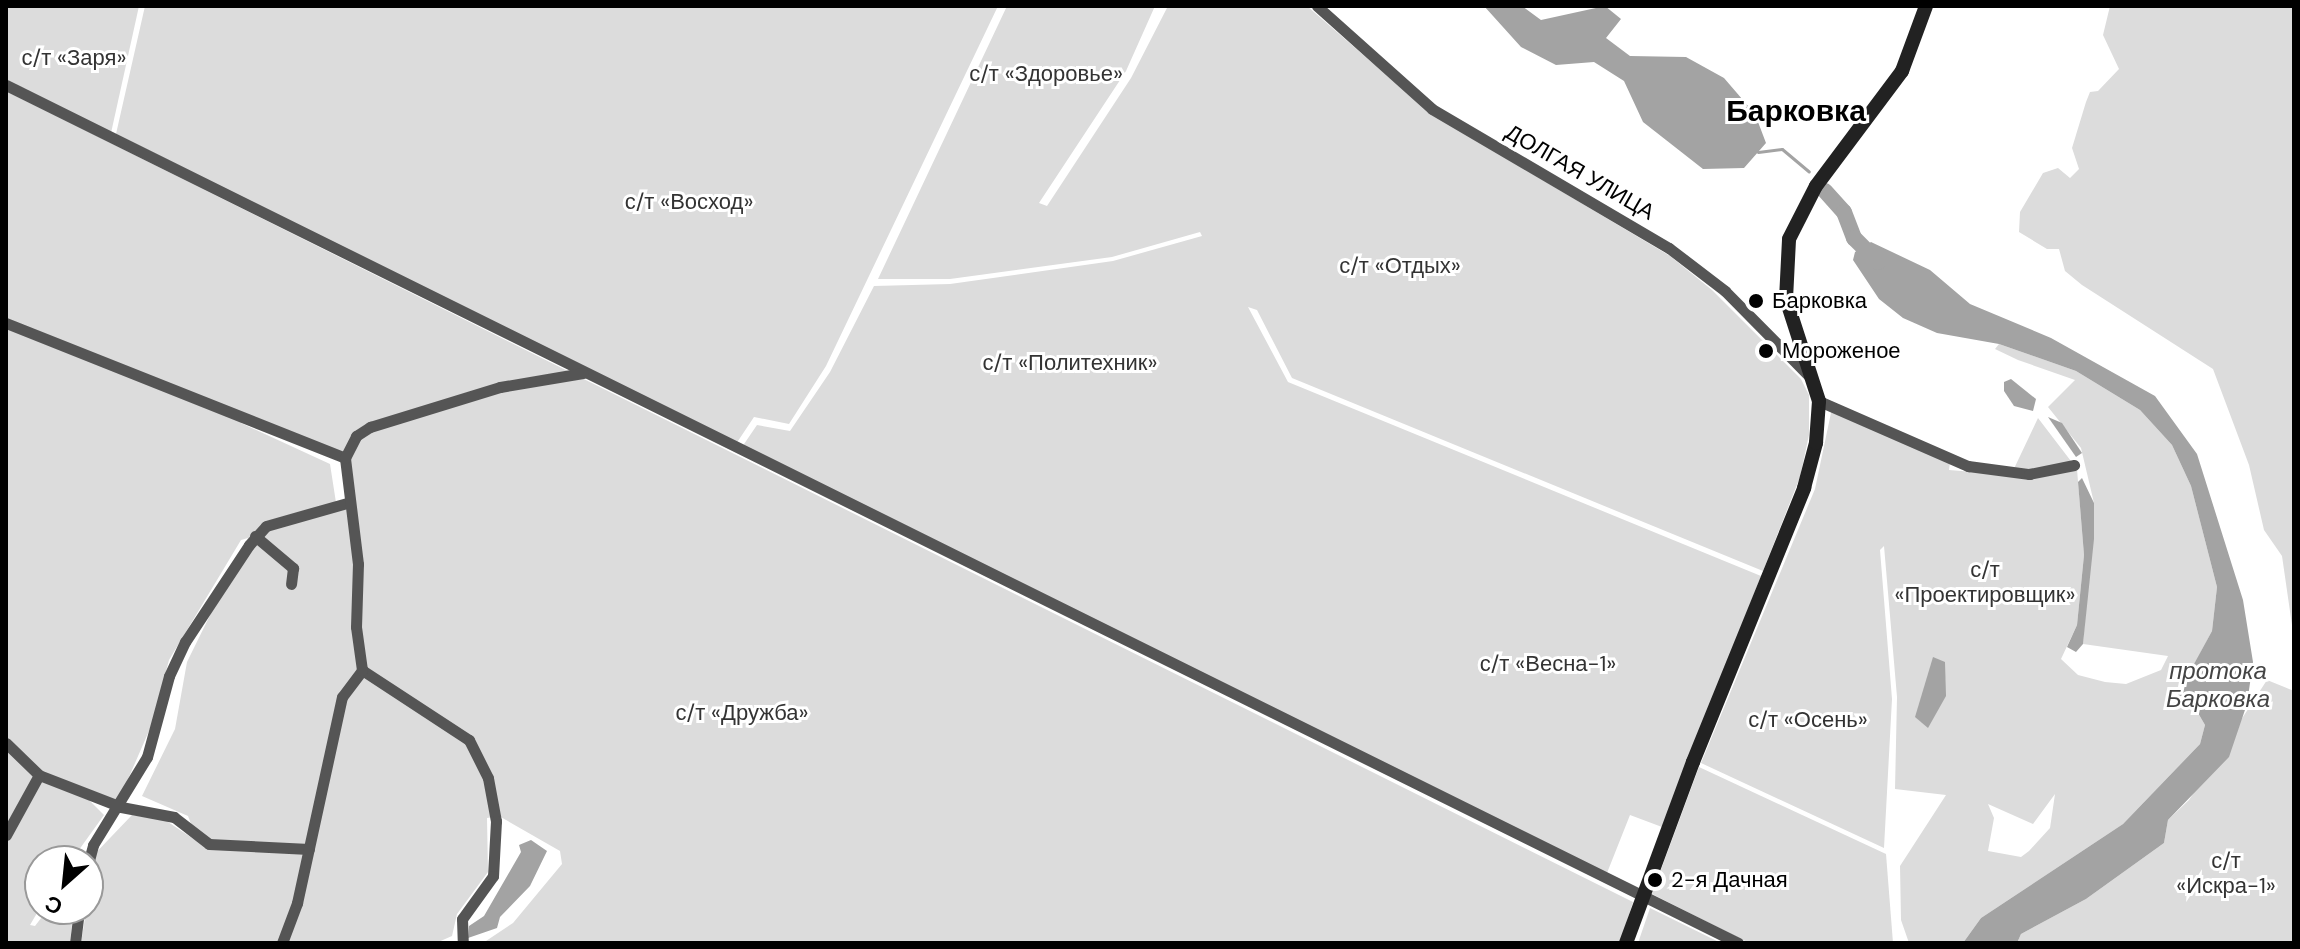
<!DOCTYPE html>
<meta charset="utf-8">
<style>
body{margin:0}
#map{position:relative;width:2300px;height:949px;overflow:hidden;background:#fff;font-family:"DM Sans",sans-serif}
div>[style]{position:absolute}
.green>*{inset:0;background:#dcdcdc}
.water>*{inset:0;background:#a3a3a3}
.stream>*{height:3px;margin:-1.5px;padding:0 1.5px;transform-origin:1.5px;border-radius:1.5px;background:#a3a3a3}
.river>*{height:16px;margin:-8px;padding:0 8px;transform-origin:8px;border-radius:8px;background:#a3a3a3}
.minor>*{height:11px;margin:-5.5px;padding:0 5.5px;transform-origin:5.5px;border-radius:5.5px;background:#555}
.secondary>*{height:14px;margin:-7px;padding:0 7px;transform-origin:7px;border-radius:7px;background:#222}
.dots>*{width:22px;height:22px;translate:-50% -50%;box-sizing:border-box;border:4px solid #fff;border-radius:50%}
span{translate:-50% -50%;white-space:nowrap;text-align:center;line-height:1.15;-webkit-text-stroke:6px #fff;paint-order:stroke}
.park-label{font-size:22px;color:#333}
.street-label{font-size:22px;color:#000}
.poi-label{font-size:22px;color:#000}
.left{translate:0 -50%;text-align:left}
.water-label{font-size:24px;color:#444;font-style:italic}
.district-label{font-size:30px;color:#000;font-weight:700}
.frame{position:absolute;inset:0;border:8px solid #000;pointer-events:none}
.north{position:absolute;left:24px;top:845px;width:80px;height:80px;box-sizing:border-box;background:#fff;border:2px solid #999;border-radius:50%;rotate:207deg;font-size:22px;font-weight:700;line-height:32px;text-align:center;color:#000}
.north::after{content:'';display:block;margin:auto;width:28px;height:36px;background:#000;clip-path:polygon(50% 0,100% 100%,50% 72%,0 100%)}
</style>
<div id="map">
<div class="green">
<div style="clip-path:polygon(6px 6px,139px 6px,111px 133px,6px 82px)"></div>
<div style="clip-path:polygon(145px 6px,998px 6px,826px 366px,789px 424px,754px 417px,736px 444px,116px 134px)"></div>
<div style="clip-path:polygon(1007px 6px,1155px 6px,1126px 71px,1039px 203px,1047px 206px,1131px 78px,1168px 6px,1307px 6px,1430px 113px,1670px 256px,1712px 290px,1801px 379px,1809px 395px,1809px 435px,1800px 477px,1763px 571px,1292px 378px,1257px 310px,1248px 307px,1288px 382px,1761px 576px,1662px 827px,1630px 815px,1607px 873px,742px 447px,757px 425px,790px 431px,830px 372px,874px 286px,950px 284px,1113px 261px,1202px 236px,1200px 232px,1112px 257px,950px 279px,878px 279px)"></div>
<div style="clip-path:polygon(2110px 6px,2294px 6px,2294px 639px,2282px 556px,2264px 530px,2249px 465px,2213px 369px,2082px 285px,2065px 271px,2059px 249px,2047px 249px,2019px 232px,2020px 212px,2043px 173px,2058px 168px,2070px 178px,2079px 169px,2072px 148px,2086px 102px,2090px 92px,2098px 91px,2119px 69px,2103px 35px)"></div>
<div style="clip-path:polygon(evenodd,6px 91px,1633px 902px,1620px 943px,483px 943px,513px 923px,562px 864px,560px 851px,499px 816px,487px 818px,488px 872px,457px 914px,452px 936px,436px 943px,81px 943px,85px 918px,73px 915px,70px 943px,6px 943px,6px 91px,244px 415px,349px 456px,355px 507px,337px 509px,330px 464px,241px 423px,244px 415px,6px 91px,248px 538px,187px 662px,175px 729px,142px 796px,188px 816px,198px 842px,165px 820px,132px 815px,88px 861px,88px 909px,48px 909px,35px 926px,30px 925px,40px 908px,40px 861px,71px 861px,104px 815px,73px 784px,115px 800px,125px 786px,152px 724px,169px 660px,241px 540px,248px 538px)"></div>
<div style="clip-path:polygon(evenodd,1999px 344px,2076px 371px,2140px 410px,2172px 445px,2191px 486px,2217px 587px,2212px 631px,2177px 697px,2194px 706px,2205px 725px,2200px 744px,2123px 824px,1981px 918px,1963px 943px,1909px 943px,1901px 920px,1900px 866px,1946px 795px,1895px 789px,1897px 697px,1884px 546px,1880px 550px,1892px 699px,1884px 848px,1701px 763px,1815px 489px,1832px 408px,1950px 462px,1949px 470px,2011px 475px,2038px 418px,2077px 469px,2084px 555px,2077px 625px,2061px 659px,2078px 675px,2105px 682px,2126px 684px,2161px 670px,2168px 656px,2083px 644px,2094px 503px,2081px 448px,2048px 407px,2075px 380px,2018px 360px,1995px 349px,1999px 344px,2055px 794px,2050px 828px,2029px 851px,2021px 857px,1988px 851px,1994px 818px,1988px 804px,2033px 824px,2055px 794px)"></div>
<div style="clip-path:polygon(2267px 680px,2294px 691px,2294px 943px,2017px 943px,2021px 934px,2086px 899px,2164px 843px,2168px 820px,2189px 800px)"></div>
<div style="clip-path:polygon(1699px 767px,1886px 854px,1893px 943px,1749px 943px,1652px 894px)"></div>
<div style="clip-path:polygon(1650px 908px,1721px 943px,1638px 943px)"></div>
</div>
<div class="water">
<div style="clip-path:polygon(1484px 6px,1522px 6px,1541px 20px,1605px 6px,1621px 19px,1606px 38px,1630px 56px,1686px 57px,1724px 78px,1755px 114px,1766px 143px,1744px 168px,1703px 169px,1643px 122px,1624px 81px,1594px 62px,1556px 65px,1521px 47px)"></div>
<div style="clip-path:polygon(1871px 242px,1930px 270px,1970px 304px,2051px 338px,2155px 396px,2197px 454px,2243px 600px,2253px 662px,2247px 704px,2229px 757px,2168px 820px,2164px 843px,2086px 899px,2021px 934px,2017px 943px,1963px 943px,1981px 918px,2123px 824px,2200px 744px,2205px 725px,2194px 706px,2176px 697px,2212px 631px,2217px 587px,2191px 486px,2172px 445px,2140px 410px,2076px 371px,1999px 344px,1937px 333px,1903px 318px,1879px 299px,1853px 260px,1855px 252px)"></div>
<div style="clip-path:polygon(2011px 379px,2036px 399px,2033px 411px,2014px 406px,2004px 391px,2004px 382px)"></div>
<div style="clip-path:polygon(2048px 417px,2062px 423px,2082px 453px,2076px 457px)"></div>
<div style="clip-path:polygon(2082px 478px,2094px 503px,2094px 539px,2083px 644px,2076px 652px,2067px 647px,2077px 625px,2084px 555px,2078px 482px)"></div>
<div style="clip-path:polygon(1933px 657px,1945px 662px,1946px 696px,1928px 728px,1915px 717px)"></div>
<div style="clip-path:polygon(531px 840px,547px 851px,530px 886px,500px 917px,497px 928px,468px 938px,469px 926px,484px 916px,521px 852px,519px 845px)"></div>
</div>
<div class="stream">
<div style="left:1758px;top:152px;width:24px;rotate:-7deg"></div>
<div style="left:1782px;top:149px;width:35px;rotate:40deg"></div>
</div>
<div class="river">
<div style="left:1825px;top:191px;width:28px;rotate:48deg"></div>
<div style="left:1844px;top:212px;width:28px;rotate:69deg"></div>
<div style="left:1854px;top:238px;width:34px;rotate:45deg"></div>
</div>
<div class="minor">
<div style="left:1317px;top:6px;width:154px;rotate:41.8deg"></div>
<div style="left:1432px;top:109px;width:275px;rotate:30.4deg"></div>
<div style="left:1669px;top:248px;width:71px;rotate:37.5deg"></div>
<div style="left:1725px;top:291px;width:120px;rotate:45.3deg"></div>
<div style="left:6px;top:85px;width:1933px;rotate:26.35deg"></div>
<div style="left:6px;top:323px;width:365px;rotate:21.7deg"></div>
<div style="left:1819px;top:401px;width:163px;rotate:23.6deg"></div>
<div style="left:1968px;top:466px;width:62px;rotate:7.5deg"></div>
<div style="left:2029px;top:474px;width:46px;rotate:-11.3deg"></div>
<div style="left:255px;top:536px;width:50px;rotate:40.1deg"></div>
<div style="left:293px;top:568px;width:16px;rotate:97deg"></div>
<div style="left:362px;top:670px;width:128px;rotate:33.2deg"></div>
<div style="left:469px;top:740px;width:42px;rotate:63.4deg"></div>
<div style="left:488px;top:778px;width:44px;rotate:79.5deg"></div>
<div style="left:496px;top:821px;width:55px;rotate:93.1deg"></div>
<div style="left:493px;top:876px;width:53px;rotate:125.8deg"></div>
<div style="left:462px;top:919px;width:24px;rotate:88deg"></div>
<div style="left:6px;top:743px;width:46px;rotate:44.1deg"></div>
<div style="left:39px;top:775px;width:88px;rotate:21.3deg"></div>
<div style="left:121px;top:807px;width:54px;rotate:10.7deg"></div>
<div style="left:174px;top:817px;width:44px;rotate:37.6deg"></div>
<div style="left:209px;top:844px;width:100px;rotate:2.9deg"></div>
<div style="left:6px;top:835px;width:68px;rotate:-61.2deg"></div>
<div style="left:88px;top:864px;width:20px;rotate:-75deg"></div>
<div style="left:93px;top:845px;width:103px;rotate:-58.5deg"></div>
<div style="left:147px;top:757px;width:84px;rotate:-74.8deg"></div>
<div style="left:169px;top:676px;width:38px;rotate:-65deg"></div>
<div style="left:185px;top:642px;width:116px;rotate:-56.6deg"></div>
<div style="left:249px;top:545px;width:25px;rotate:-48deg"></div>
<div style="left:266px;top:526px;width:87px;rotate:-15.9deg"></div>
<div style="left:75px;top:943px;width:34px;rotate:-83deg"></div>
<div style="left:282px;top:943px;width:43px;rotate:-69.4deg"></div>
<div style="left:297px;top:903px;width:211px;rotate:-77.7deg"></div>
<div style="left:342px;top:697px;width:34px;rotate:-53deg"></div>
<div style="left:362px;top:670px;width:43px;rotate:-97.9deg"></div>
<div style="left:356px;top:627px;width:63px;rotate:-88.2deg"></div>
<div style="left:358px;top:564px;width:107px;rotate:-97deg"></div>
<div style="left:345px;top:458px;width:25px;rotate:-63deg"></div>
<div style="left:356px;top:436px;width:17px;rotate:-33deg"></div>
<div style="left:370px;top:427px;width:136px;rotate:-17.1deg"></div>
<div style="left:500px;top:387px;width:84px;rotate:-9.6deg"></div>
</div>
<div class="secondary">
<div style="left:1626px;top:943px;width:193px;rotate:-69.7deg"></div>
<div style="left:1693px;top:762px;width:296px;rotate:-67.9deg"></div>
<div style="left:1804px;top:488px;width:47px;rotate:-75.1deg"></div>
<div style="left:1816px;top:443px;width:42px;rotate:-85.9deg"></div>
<div style="left:1819px;top:401px;width:107px;rotate:-107.9deg"></div>
<div style="left:1786px;top:299px;width:60px;rotate:-87.1deg"></div>
<div style="left:1789px;top:239px;width:59px;rotate:-63deg"></div>
<div style="left:1816px;top:186px;width:144px;rotate:-53.2deg"></div>
<div style="left:1902px;top:71px;width:69px;rotate:-69.7deg"></div>
</div>
<div class="dots">
<div style="left:1756px;top:301px;background:#000"></div>
<div style="left:1766px;top:351px;background:#000"></div>
<div style="left:1655px;top:880px;background:#000"></div>
</div>
<div class="park-label">
<span style="left:74px;top:58px">с/т «Заря»</span>
<span style="left:1046px;top:74px">с/т «Здоровье»</span>
<span style="left:689px;top:202px">с/т «Восход»</span>
<span style="left:1400px;top:266px">с/т «Отдых»</span>
<span style="left:1070px;top:363px">с/т «Политехник»</span>
<span style="left:1985px;top:582px">с/т<br>«Проектировщик»</span>
<span style="left:1548px;top:664px">с/т «Весна-1»</span>
<span style="left:742px;top:713px">с/т «Дружба»</span>
<span style="left:1808px;top:720px">с/т «Осень»</span>
<span style="left:2226px;top:873px">с/т<br>«Искра-1»</span>
</div>
<div class="street-label">
<span style="left:1580px;top:172px;rotate:30deg">ДОЛГАЯ УЛИЦА</span>
</div>
<div class="poi-label">
<span class="left" style="left:1772px;top:301px">Барковка</span>
<span class="left" style="left:1782px;top:351px">Мороженое</span>
<span class="left" style="left:1671px;top:880px">2-я Дачная</span>
</div>
<div class="water-label">
<span style="left:2218px;top:685px">протока<br>Барковка</span>
</div>
<div class="district-label">
<span style="left:1796px;top:111px">Барковка</span>
</div>
<div class="frame"></div>
<div class="north">С</div>
</div>
